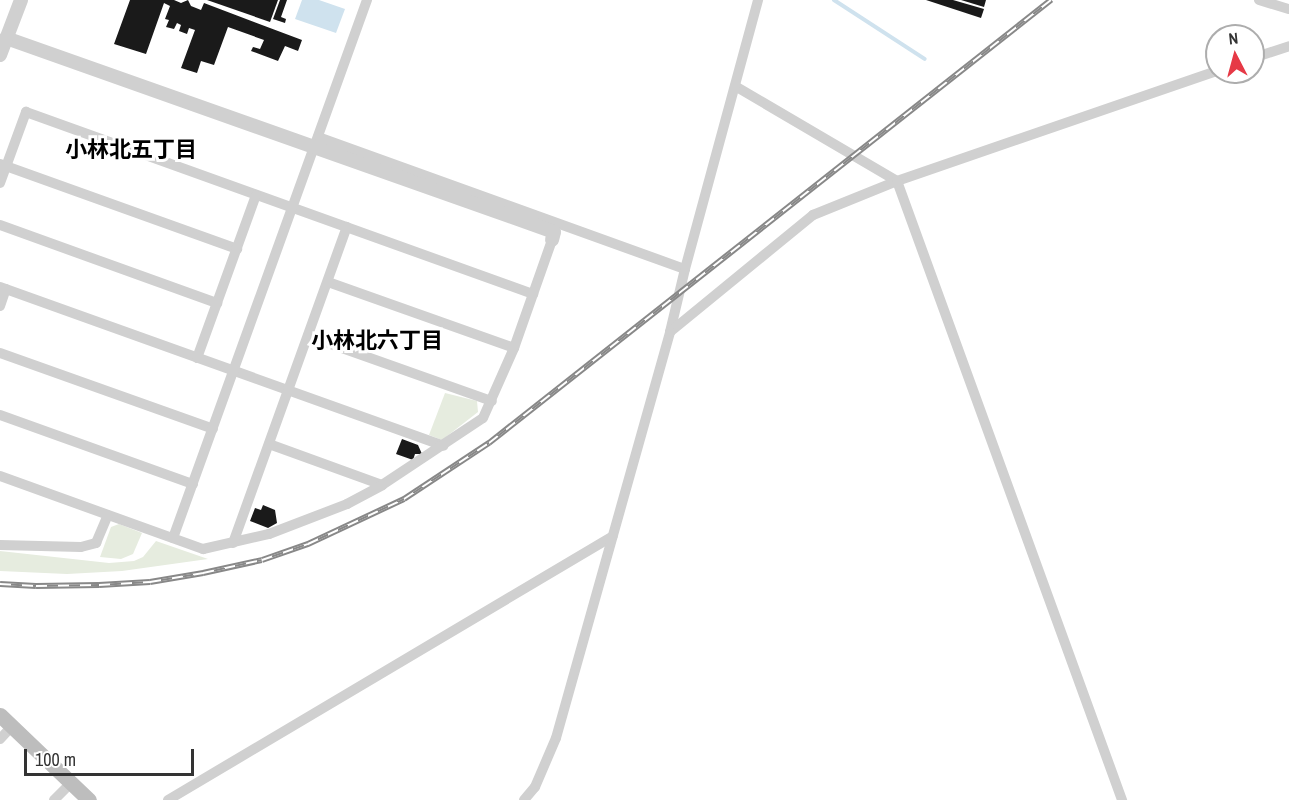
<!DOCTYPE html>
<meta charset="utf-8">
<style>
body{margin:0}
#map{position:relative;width:1289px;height:800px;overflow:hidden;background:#fff;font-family:"Archivo Narrow","Noto Sans JP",sans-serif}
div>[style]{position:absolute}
.green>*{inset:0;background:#e6ecdf}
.water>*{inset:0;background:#cfe2ee}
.stream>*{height:4px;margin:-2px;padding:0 2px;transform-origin:2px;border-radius:2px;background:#cfe2ee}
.building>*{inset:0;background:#1a1a1a}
.minor>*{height:10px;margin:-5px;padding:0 5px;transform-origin:5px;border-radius:5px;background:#d0d0d0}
.tertiary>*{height:14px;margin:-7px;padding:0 7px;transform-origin:7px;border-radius:7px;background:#d0d0d0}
.secondary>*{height:15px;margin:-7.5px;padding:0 7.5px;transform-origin:7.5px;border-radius:7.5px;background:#bdbdbd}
.rail>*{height:6px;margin-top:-3px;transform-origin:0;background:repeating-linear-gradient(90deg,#fff 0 11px,#888 0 22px);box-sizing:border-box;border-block:2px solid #888}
span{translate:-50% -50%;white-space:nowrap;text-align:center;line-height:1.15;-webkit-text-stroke:6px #fff;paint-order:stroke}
.neighbourhood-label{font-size:22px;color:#000;font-weight:700}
.north{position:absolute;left:1205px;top:24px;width:60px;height:60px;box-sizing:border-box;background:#fff;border:2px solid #adadad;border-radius:50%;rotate:354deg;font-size:16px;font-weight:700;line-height:24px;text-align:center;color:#333}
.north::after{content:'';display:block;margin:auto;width:21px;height:27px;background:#e63946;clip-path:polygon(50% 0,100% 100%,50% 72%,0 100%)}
.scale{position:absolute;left:24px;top:749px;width:170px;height:27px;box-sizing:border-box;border:3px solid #333;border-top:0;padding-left:8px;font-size:18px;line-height:21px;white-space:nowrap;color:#333;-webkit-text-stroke:4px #fff;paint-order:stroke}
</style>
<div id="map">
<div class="green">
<div style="clip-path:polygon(445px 393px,477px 401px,478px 412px,442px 440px,429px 435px)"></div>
<div style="clip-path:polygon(119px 524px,142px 533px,133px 554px,121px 559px,100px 557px,111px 527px)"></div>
<div style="clip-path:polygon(156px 541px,208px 559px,122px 571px,67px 574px,0 571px,0 551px,109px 563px,134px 561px,143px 557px)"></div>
</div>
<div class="water">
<div style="clip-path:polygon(302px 0,319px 0,345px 9px,336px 33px,295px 19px)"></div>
</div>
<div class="stream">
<div style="left:834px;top:0;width:108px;rotate:33deg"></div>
</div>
<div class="building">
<div style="clip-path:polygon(130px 0,174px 0,181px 3px,188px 0,191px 6px,201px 10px,204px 3px,302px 40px,298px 51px,285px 46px,278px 61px,251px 51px,253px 47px,260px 49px,264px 40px,228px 27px,214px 65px,201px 61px,197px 73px,181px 68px,195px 30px,189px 28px,187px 34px,179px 31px,181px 25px,177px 23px,174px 29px,166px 27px,169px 20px,165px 19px,170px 6px,164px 3px,146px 54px,114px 44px)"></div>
<div style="clip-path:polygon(207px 0,278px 0,270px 22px)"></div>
<div style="clip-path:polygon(280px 0,287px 0,281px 17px,286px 19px,285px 23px,273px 19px)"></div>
<div style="clip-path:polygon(926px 0,953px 0,984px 9px,981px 18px)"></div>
<div style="clip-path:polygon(961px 0,986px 0,984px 7px)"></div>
<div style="clip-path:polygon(402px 439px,418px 445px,422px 454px,415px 454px,413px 460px,396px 454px)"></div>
<div style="clip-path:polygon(263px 505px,275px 510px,277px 523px,268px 528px,250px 521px,255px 508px,261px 510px)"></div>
</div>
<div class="minor">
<div style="left:1259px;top:0;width:31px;rotate:17deg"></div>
<div style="left:1253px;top:58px;width:38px;rotate:-18deg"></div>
<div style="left:735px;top:86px;width:188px;rotate:30.4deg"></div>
<div style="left:897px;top:181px;width:338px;rotate:-19deg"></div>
<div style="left:318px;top:137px;width:390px;rotate:19.8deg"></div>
<div style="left:685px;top:269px;width:65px;rotate:103.4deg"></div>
<div style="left:670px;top:332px;width:185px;rotate:-39.3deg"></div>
<div style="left:813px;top:215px;width:91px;rotate:-22deg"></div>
<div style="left:897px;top:181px;width:659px;rotate:70.02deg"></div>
<div style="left:0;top:164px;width:252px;rotate:19.7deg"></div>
<div style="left:0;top:183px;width:76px;rotate:-69.9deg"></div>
<div style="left:26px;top:112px;width:539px;rotate:19.75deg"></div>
<div style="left:0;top:225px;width:231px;rotate:19.8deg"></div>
<div style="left:685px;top:269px;width:279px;rotate:-74.8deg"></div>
<div style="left:328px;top:282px;width:197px;rotate:19.5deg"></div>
<div style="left:0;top:287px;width:471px;rotate:19.7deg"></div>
<div style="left:0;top:306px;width:18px;rotate:-71deg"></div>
<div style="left:308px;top:336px;width:195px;rotate:19.5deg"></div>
<div style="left:0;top:353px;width:226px;rotate:19.6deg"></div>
<div style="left:197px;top:358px;width:173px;rotate:-70.1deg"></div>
<div style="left:0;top:415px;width:205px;rotate:19.7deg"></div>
<div style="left:269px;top:444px;width:120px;rotate:19.9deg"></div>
<div style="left:0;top:476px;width:216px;rotate:19.8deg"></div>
<div style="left:203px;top:549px;width:68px;rotate:-12.8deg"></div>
<div style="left:269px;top:534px;width:84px;rotate:-21deg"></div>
<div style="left:347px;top:504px;width:40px;rotate:-28deg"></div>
<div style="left:382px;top:485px;width:121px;rotate:-33.6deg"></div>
<div style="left:483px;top:418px;width:77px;rotate:-66.1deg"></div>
<div style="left:514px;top:348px;width:114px;rotate:-70.6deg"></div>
<div style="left:173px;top:538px;width:572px;rotate:-70.17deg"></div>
<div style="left:233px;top:543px;width:336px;rotate:-70.2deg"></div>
<div style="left:0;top:545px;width:81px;rotate:1.4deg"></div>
<div style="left:81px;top:547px;width:16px;rotate:-15deg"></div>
<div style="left:96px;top:543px;width:30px;rotate:-67deg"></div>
<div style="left:0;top:739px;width:18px;rotate:-47deg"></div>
<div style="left:54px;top:800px;width:24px;rotate:-45deg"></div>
<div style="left:168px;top:800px;width:517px;rotate:-30.68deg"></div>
<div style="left:524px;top:800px;width:17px;rotate:-50deg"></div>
<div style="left:535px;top:787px;width:53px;rotate:-66.8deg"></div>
<div style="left:556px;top:738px;width:422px;rotate:-74.3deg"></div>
</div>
<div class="tertiary">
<div style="left:6px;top:38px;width:581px;rotate:19.49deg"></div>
<div style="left:554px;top:232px;width:8px;rotate:104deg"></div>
<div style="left:0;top:55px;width:59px;rotate:-69.1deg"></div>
</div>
<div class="secondary">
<div style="left:0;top:715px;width:123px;rotate:43.7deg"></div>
</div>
<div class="rail">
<div style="left:0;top:584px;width:36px;rotate:3deg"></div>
<div style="left:36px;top:586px;width:63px;rotate:-0.9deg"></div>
<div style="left:99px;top:585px;width:51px;rotate:-3.4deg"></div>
<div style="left:150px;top:582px;width:54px;rotate:-9.6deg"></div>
<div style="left:203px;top:573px;width:60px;rotate:-12.4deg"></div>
<div style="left:262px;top:560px;width:49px;rotate:-19.2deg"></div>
<div style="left:308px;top:544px;width:106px;rotate:-25.1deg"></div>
<div style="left:404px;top:499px;width:102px;rotate:-33.4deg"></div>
<div style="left:489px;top:443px;width:716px;rotate:-38.25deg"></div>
</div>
<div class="neighbourhood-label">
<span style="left:131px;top:150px">小林北五丁目</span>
<span style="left:377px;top:341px">小林北六丁目</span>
</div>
<div class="north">N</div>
<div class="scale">100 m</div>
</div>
